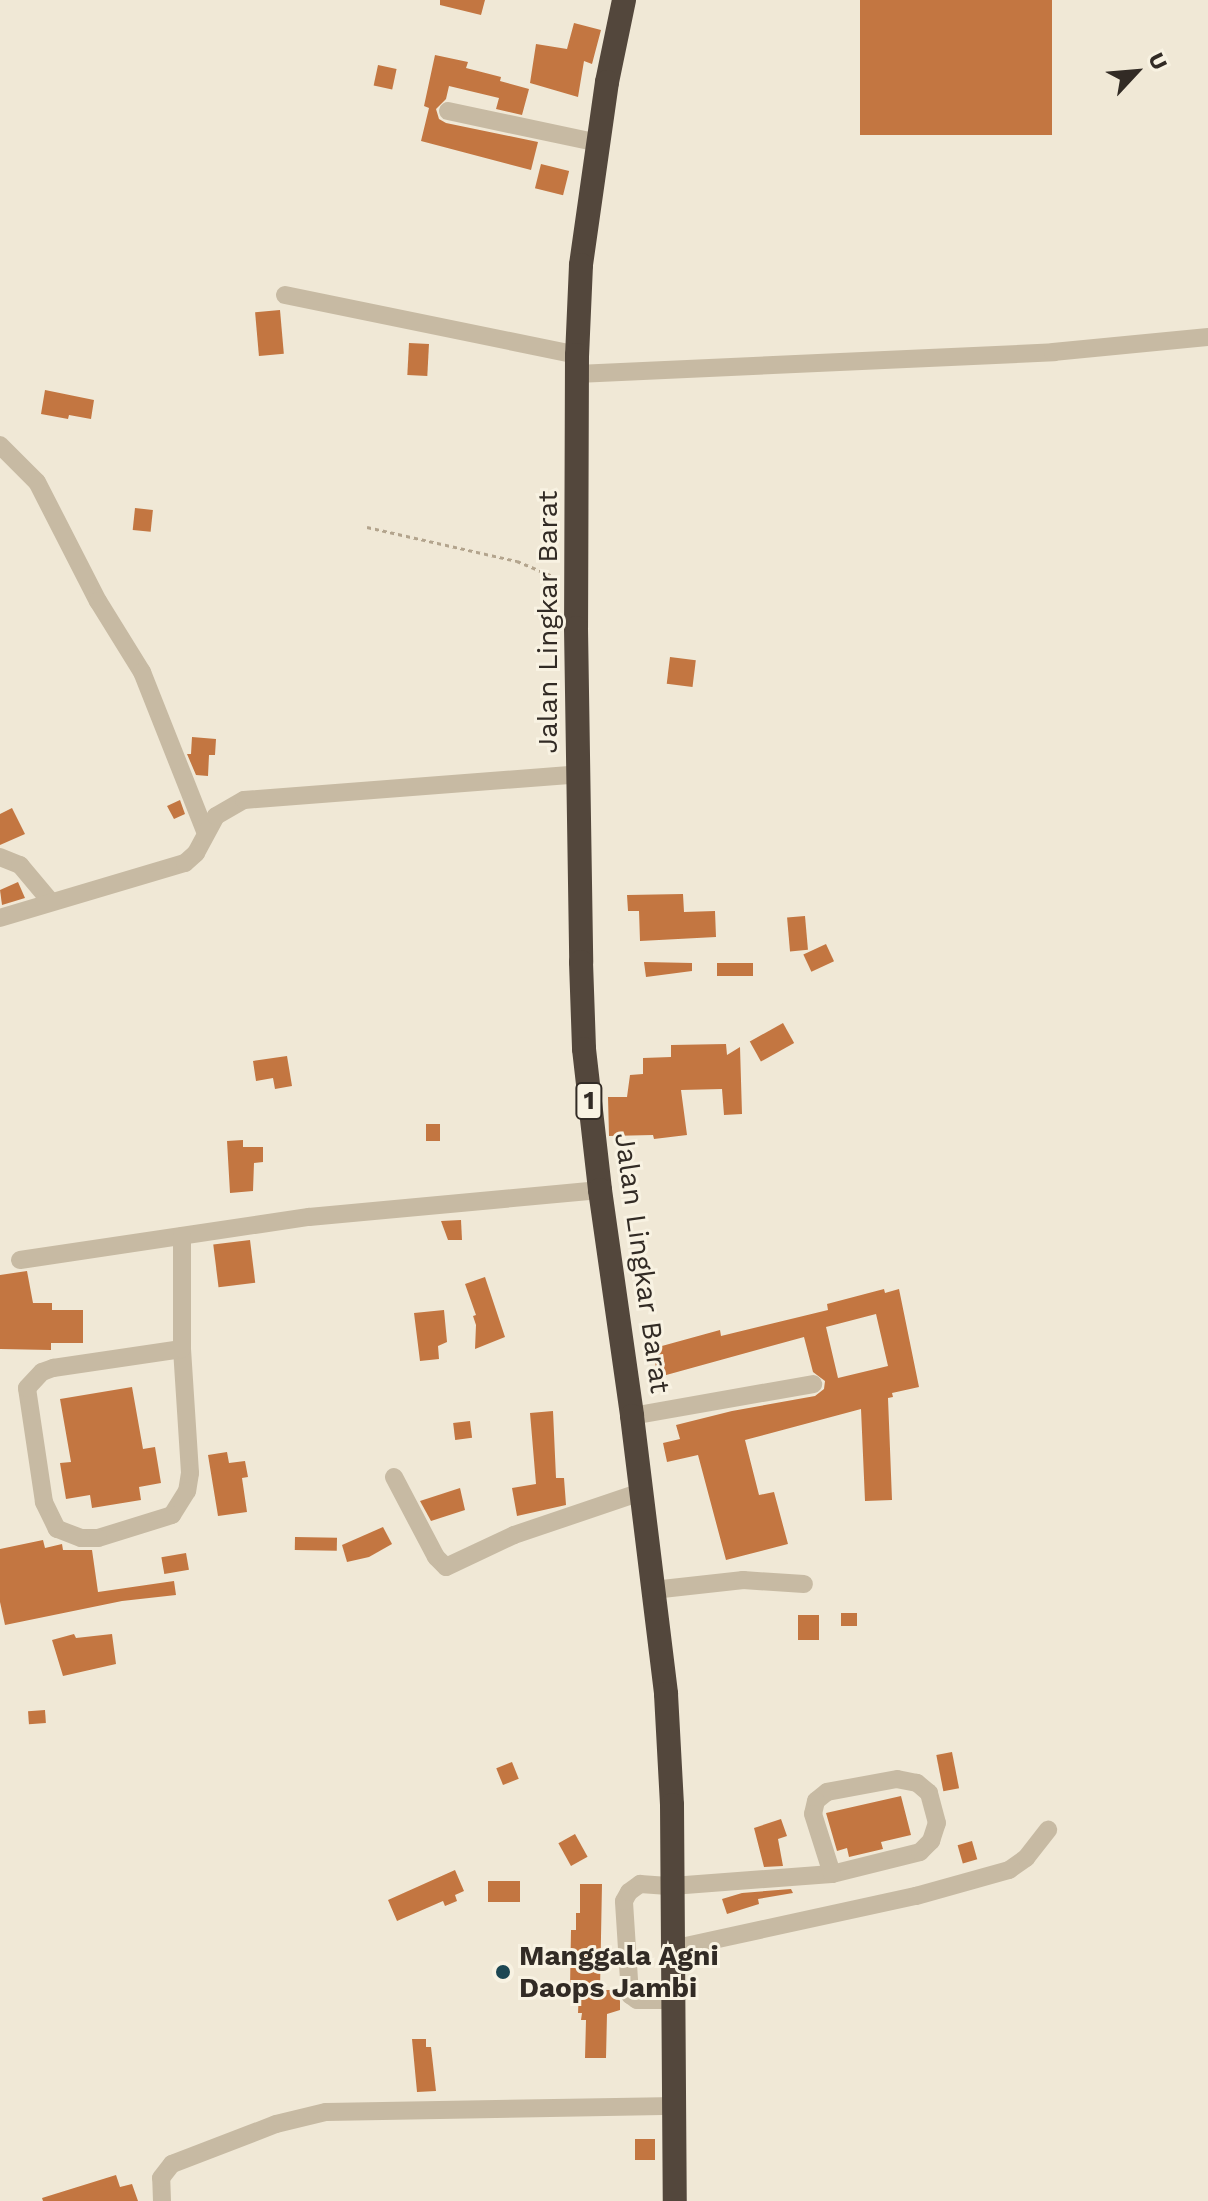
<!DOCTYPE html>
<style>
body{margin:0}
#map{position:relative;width:1208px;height:2201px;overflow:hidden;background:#f0e8d6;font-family:"Work Sans",sans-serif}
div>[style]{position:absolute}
.building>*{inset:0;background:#c37641;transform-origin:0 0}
.path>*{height:3px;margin-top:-1.5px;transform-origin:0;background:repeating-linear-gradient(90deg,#b3a48d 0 4px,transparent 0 8px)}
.minor>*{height:18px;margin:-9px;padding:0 9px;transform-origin:9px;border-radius:9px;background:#c7baa3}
.highway>*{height:24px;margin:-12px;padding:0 12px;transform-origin:12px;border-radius:12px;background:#53473c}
.dots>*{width:22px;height:22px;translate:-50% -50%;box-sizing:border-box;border:4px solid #f8f2e2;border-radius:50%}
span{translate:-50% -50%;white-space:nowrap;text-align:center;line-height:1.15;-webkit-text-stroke:6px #f8f2e2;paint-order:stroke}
.shield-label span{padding:2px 6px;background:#f8f2e2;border:2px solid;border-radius:6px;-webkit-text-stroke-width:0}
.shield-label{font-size:26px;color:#322b25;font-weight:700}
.street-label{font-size:28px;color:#322b25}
.poi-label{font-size:28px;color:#322b25;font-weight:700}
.left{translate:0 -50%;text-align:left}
.north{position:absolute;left:1096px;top:32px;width:80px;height:80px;-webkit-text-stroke:6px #f8f2e2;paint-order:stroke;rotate:64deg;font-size:22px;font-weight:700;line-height:32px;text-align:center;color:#322b25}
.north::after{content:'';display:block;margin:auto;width:28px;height:36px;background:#322b25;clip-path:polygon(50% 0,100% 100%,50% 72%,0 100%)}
</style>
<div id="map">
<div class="building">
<div style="clip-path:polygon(440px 0,485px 0,481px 15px,440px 5px)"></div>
<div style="left:860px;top:0;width:192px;height:135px"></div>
<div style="clip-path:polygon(574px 23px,601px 30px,592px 64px,584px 61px,578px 97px,530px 83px,536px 44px,567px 49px)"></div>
<div style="clip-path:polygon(435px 55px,468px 62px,466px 68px,501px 77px,500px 81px,529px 89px,522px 115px,496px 109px,499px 98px,449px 86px,446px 99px,436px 109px,439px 119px,446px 123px,538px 142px,531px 170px,421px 141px,429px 108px,424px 106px)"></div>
<div style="left:378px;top:65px;width:19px;height:21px;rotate:12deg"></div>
<div style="left:541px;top:164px;width:29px;height:25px;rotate:14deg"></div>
<div style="left:280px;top:310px;width:44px;height:25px;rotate:85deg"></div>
<div style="left:409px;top:343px;width:20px;height:32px;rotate:3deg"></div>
<div style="clip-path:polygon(45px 390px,94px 400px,91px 419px,69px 415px,68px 419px,41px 414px)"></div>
<div style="left:135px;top:508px;width:18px;height:22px;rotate:6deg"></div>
<div style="left:670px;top:657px;width:26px;height:27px;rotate:7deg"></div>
<div style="clip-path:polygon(192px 737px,216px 739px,215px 755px,209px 755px,208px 776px,196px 775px,187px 754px,191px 754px)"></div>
<div style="clip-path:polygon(180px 800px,185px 814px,174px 819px,167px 806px)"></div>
<div style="clip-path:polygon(12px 808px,25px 834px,0 845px,0 814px)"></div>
<div style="clip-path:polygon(18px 882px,25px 898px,2px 905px,0 890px)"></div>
<div style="clip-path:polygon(683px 894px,684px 912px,715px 911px,716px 937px,640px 941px,639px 911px,628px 911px,627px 895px)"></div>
<div style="left:805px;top:916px;width:34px;height:18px;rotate:85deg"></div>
<div style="left:826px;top:944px;width:19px;height:25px;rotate:65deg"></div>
<div style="clip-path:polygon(644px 962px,692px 963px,692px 971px,646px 977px)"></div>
<div style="left:717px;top:963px;width:36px;height:13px"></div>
<div style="left:783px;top:1023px;width:23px;height:38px;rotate:61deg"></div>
<div style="clip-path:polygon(726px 1044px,727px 1055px,740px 1047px,742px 1114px,724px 1115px,722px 1089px,681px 1090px,687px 1135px,654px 1139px,653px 1135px,609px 1136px,608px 1097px,627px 1097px,630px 1075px,643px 1074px,643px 1058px,671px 1057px,671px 1045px)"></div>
<div style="clip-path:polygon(287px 1056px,292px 1086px,275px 1089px,273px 1078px,256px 1081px,253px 1061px)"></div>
<div style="left:440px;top:1124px;width:17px;height:14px;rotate:90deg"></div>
<div style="clip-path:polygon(243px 1140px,243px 1147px,263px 1147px,263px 1162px,254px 1163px,253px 1191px,230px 1193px,227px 1141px)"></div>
<div style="clip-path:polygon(461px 1220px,462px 1240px,448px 1240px,441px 1221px)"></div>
<div style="left:250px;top:1240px;width:43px;height:37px;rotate:83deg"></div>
<div style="clip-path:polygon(27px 1271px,33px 1303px,52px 1303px,52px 1310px,83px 1310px,83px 1343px,51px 1343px,51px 1350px,0 1349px,0 1275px)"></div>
<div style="clip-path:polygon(485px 1277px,505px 1337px,475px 1349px,476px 1325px,473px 1316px,476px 1315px,465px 1284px)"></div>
<div style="clip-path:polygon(evenodd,884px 1289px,885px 1293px,899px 1289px,919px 1387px,892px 1393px,893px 1397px,888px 1398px,892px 1500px,865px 1501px,861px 1409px,745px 1440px,759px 1495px,774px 1492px,788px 1544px,726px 1560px,698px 1455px,667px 1462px,663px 1443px,680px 1439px,676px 1425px,732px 1411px,815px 1396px,824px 1389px,825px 1381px,813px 1372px,804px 1337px,659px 1377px,651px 1349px,720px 1330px,721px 1336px,828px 1310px,827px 1304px,884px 1289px,876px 1314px,888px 1366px,838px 1378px,826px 1327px,876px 1314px)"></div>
<div style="clip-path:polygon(444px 1310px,447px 1342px,438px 1346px,439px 1359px,420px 1361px,414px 1313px)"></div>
<div style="clip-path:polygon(132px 1387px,143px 1449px,155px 1447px,161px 1483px,139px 1487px,141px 1500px,92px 1508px,90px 1495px,66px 1499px,60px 1463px,71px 1462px,60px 1399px)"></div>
<div style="clip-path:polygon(553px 1411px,556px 1478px,564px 1478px,566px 1505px,517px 1516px,512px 1488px,536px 1484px,530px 1413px)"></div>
<div style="left:470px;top:1421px;width:17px;height:17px;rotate:83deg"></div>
<div style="clip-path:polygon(227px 1452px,229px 1463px,245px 1461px,248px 1477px,242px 1478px,247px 1512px,218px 1516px,208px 1455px)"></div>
<div style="clip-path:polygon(460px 1488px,465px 1510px,431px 1521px,420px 1501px)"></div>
<div style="clip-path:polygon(383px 1527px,392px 1544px,369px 1557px,347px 1562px,342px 1545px)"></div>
<div style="left:295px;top:1537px;width:42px;height:13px;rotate:1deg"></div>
<div style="clip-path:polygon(43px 1540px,45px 1548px,62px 1544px,63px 1550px,92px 1550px,98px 1592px,174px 1581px,176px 1595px,122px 1601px,5px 1625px,0 1602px,0 1549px)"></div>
<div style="left:186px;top:1553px;width:17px;height:25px;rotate:80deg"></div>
<div style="left:841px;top:1613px;width:16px;height:13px"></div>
<div style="left:798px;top:1615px;width:21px;height:25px"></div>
<div style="clip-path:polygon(74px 1634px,76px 1638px,112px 1634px,116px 1664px,63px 1676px,52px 1640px)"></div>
<div style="left:45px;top:1710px;width:13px;height:17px;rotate:86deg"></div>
<div style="left:952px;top:1752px;width:37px;height:16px;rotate:79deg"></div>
<div style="left:512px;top:1762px;width:18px;height:17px;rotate:68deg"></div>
<div style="clip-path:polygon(901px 1796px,911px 1835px,881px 1842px,883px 1849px,849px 1857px,847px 1848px,837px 1851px,826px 1813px)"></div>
<div style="clip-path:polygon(781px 1819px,787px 1836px,778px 1839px,783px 1866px,764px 1867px,754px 1828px)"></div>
<div style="left:575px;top:1834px;width:26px;height:19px;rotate:61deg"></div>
<div style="left:972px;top:1841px;width:19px;height:15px;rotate:74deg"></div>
<div style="clip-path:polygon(455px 1870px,464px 1891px,455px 1895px,457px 1901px,445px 1906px,443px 1901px,397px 1921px,388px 1900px)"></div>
<div style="left:488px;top:1881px;width:32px;height:21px"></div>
<div style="clip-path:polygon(580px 1884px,602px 1884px,600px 1990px,615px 1990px,620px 2001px,620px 2010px,607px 2014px,606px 2058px,585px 2058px,586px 2020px,581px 2020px,582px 2013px,578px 2013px,579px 1989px,570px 1988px,571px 1930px,576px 1930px,576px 1913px,580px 1913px)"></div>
<div style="clip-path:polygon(791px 1889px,793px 1893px,758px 1899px,759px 1904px,727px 1914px,722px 1899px,742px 1893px)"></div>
<div style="clip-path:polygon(412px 2039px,426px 2039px,426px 2047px,431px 2047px,436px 2091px,417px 2092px)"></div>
<div style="left:635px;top:2139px;width:20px;height:21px"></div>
<div style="clip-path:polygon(116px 2175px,120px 2187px,132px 2184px,138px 2201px,43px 2201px,42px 2198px)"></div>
</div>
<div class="path">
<div style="left:367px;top:527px;width:154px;rotate:12.8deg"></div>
<div style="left:517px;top:561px;width:41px;rotate:22.8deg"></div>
</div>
<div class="minor">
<div style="left:448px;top:111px;width:153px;rotate:12deg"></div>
<div style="left:285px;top:295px;width:298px;rotate:11.6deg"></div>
<div style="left:577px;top:374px;width:477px;rotate:-2.6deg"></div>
<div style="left:1053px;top:352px;width:156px;rotate:-5.5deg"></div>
<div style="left:0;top:445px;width:52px;rotate:45deg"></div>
<div style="left:37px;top:482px;width:134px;rotate:62.9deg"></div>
<div style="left:98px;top:601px;width:84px;rotate:58.2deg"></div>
<div style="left:142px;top:672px;width:171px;rotate:68.4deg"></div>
<div style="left:0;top:857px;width:22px;rotate:22deg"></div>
<div style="left:20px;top:865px;width:48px;rotate:50deg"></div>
<div style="left:0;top:918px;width:193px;rotate:-16.6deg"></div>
<div style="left:185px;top:863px;width:15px;rotate:-42deg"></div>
<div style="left:196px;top:853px;width:42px;rotate:-61.6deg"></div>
<div style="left:216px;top:816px;width:32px;rotate:-30deg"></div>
<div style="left:244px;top:800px;width:336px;rotate:-4.4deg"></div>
<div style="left:20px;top:1260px;width:292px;rotate:-8.5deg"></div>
<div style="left:309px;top:1217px;width:292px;rotate:-5.3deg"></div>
<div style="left:182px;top:1349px;width:124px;rotate:86.3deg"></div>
<div style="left:190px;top:1473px;width:18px;rotate:99deg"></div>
<div style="left:187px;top:1491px;width:28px;rotate:122deg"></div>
<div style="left:172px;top:1515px;width:77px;rotate:162.7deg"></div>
<div style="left:98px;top:1538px;width:17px;rotate:180deg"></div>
<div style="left:81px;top:1538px;width:26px;rotate:-159deg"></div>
<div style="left:57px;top:1529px;width:30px;rotate:-116deg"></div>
<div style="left:44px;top:1502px;width:115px;rotate:-98.5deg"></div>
<div style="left:27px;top:1388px;width:22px;rotate:-47deg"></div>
<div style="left:42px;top:1372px;width:12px;rotate:-20deg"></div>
<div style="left:53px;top:1368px;width:130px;rotate:-8.4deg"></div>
<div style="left:182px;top:1349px;width:113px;rotate:-90deg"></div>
<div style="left:632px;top:1416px;width:184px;rotate:-10deg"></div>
<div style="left:394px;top:1477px;width:90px;rotate:62.3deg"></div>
<div style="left:436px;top:1557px;width:14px;rotate:45deg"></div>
<div style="left:446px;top:1567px;width:75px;rotate:-25.2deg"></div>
<div style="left:514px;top:1535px;width:134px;rotate:-18.7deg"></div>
<div style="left:653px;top:1590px;width:91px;rotate:-6.3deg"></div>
<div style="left:743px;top:1580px;width:61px;rotate:3.8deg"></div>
<div style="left:672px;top:1949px;width:250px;rotate:-12.3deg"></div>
<div style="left:916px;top:1896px;width:97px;rotate:-15.6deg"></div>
<div style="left:1009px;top:1870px;width:21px;rotate:-35deg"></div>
<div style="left:1026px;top:1858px;width:36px;rotate:-52deg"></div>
<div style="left:673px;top:2000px;width:36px;rotate:180deg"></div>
<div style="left:637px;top:2000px;width:9px;rotate:-144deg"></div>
<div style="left:630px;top:1995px;width:94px;rotate:-93.7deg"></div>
<div style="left:624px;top:1901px;width:10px;rotate:-61deg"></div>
<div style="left:629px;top:1892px;width:14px;rotate:-36deg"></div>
<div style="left:640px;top:1884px;width:32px;rotate:4deg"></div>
<div style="left:672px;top:1886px;width:160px;rotate:-4.3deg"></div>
<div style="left:832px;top:1874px;width:91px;rotate:-14deg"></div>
<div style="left:920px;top:1852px;width:16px;rotate:-45deg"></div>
<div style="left:931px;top:1841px;width:19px;rotate:-72deg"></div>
<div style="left:937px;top:1823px;width:31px;rotate:-105deg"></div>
<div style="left:929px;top:1793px;width:16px;rotate:-140deg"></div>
<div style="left:917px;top:1783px;width:20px;rotate:-169deg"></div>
<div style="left:897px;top:1779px;width:71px;rotate:169.5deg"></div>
<div style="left:827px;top:1792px;width:14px;rotate:141deg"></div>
<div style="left:816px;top:1801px;width:13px;rotate:103deg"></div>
<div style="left:813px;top:1814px;width:63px;rotate:72.4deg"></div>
<div style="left:162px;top:2201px;width:23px;rotate:-92deg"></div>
<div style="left:161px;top:2178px;width:18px;rotate:-52deg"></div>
<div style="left:172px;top:2164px;width:111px;rotate:-21deg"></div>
<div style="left:276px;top:2124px;width:51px;rotate:-13.5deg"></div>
<div style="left:326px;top:2112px;width:351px;rotate:-1deg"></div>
</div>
<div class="highway">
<div style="left:624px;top:0;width:84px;rotate:101.7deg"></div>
<div style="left:607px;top:82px;width:185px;rotate:98.1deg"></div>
<div style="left:581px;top:265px;width:90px;rotate:92.5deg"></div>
<div style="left:577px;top:355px;width:273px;rotate:90.2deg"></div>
<div style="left:576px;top:628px;width:334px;rotate:89.1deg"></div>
<div style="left:581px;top:962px;width:87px;rotate:88deg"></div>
<div style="left:584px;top:1049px;width:142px;rotate:83.5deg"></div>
<div style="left:600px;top:1190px;width:228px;rotate:81.9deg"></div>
<div style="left:632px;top:1416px;width:280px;rotate:83deg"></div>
<div style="left:666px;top:1694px;width:111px;rotate:86.9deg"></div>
<div style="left:672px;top:1805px;width:396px;rotate:89.6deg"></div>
</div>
<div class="dots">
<div style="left:503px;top:1972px;background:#1c4652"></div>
</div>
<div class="shield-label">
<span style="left:589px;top:1101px">1</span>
</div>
<div class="street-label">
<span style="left:548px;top:622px;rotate:-90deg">Jalan Lingkar Barat</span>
<span style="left:642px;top:1263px;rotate:82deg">Jalan Lingkar Barat</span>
</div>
<div class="poi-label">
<span class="left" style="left:519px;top:1972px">Manggala Agni<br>Daops Jambi</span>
</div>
<div class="north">U</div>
</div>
